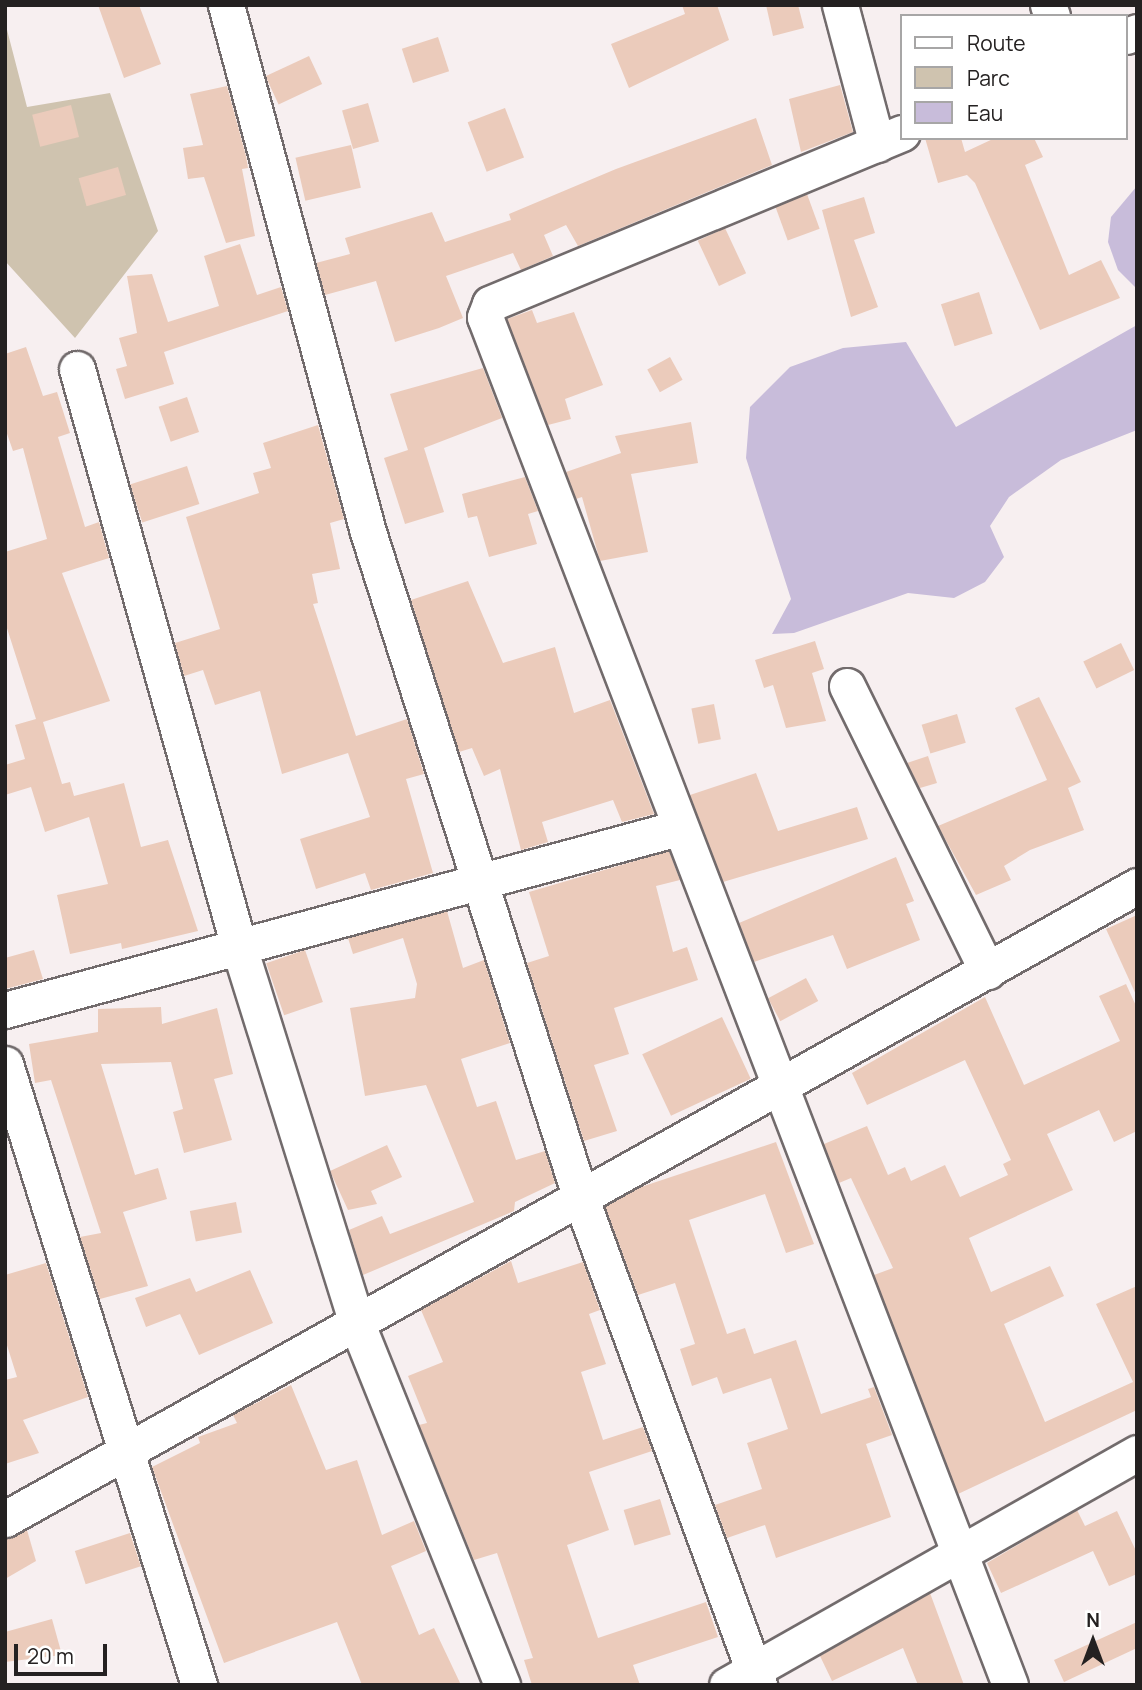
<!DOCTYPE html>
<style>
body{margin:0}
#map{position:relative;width:1142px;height:1690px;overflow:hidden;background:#f7eff0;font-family:Manrope,sans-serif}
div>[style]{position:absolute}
.green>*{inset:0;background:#cfc3af}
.water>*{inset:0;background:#c8bcda}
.building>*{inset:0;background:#ebcbbb;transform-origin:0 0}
.roads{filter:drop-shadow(2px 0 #726b6c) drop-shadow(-2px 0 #726b6c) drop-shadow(0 2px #726b6c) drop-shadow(0 -2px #726b6c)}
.minor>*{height:35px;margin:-17.5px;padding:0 17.5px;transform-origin:17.5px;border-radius:17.5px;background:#fff}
span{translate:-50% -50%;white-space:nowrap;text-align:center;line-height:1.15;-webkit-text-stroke:6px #fff;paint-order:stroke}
.frame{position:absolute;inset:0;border:7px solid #242121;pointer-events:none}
.legend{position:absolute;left:900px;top:14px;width:228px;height:126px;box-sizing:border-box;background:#fff;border:2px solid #a7a6a6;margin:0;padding:9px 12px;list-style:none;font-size:21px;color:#242121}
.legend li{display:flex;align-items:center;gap:14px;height:35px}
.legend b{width:35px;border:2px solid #a7a6a6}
.north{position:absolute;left:1058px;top:1606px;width:70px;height:70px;-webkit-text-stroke:5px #fff;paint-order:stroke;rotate:0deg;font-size:19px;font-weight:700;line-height:28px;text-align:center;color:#242121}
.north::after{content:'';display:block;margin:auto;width:24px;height:32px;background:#242121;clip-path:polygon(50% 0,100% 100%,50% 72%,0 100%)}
.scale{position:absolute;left:14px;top:1644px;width:93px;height:32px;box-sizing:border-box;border:4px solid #242121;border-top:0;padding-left:9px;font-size:21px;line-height:24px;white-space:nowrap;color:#242121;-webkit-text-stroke:5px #fff;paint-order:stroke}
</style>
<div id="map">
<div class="green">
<div style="clip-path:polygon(5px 22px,27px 107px,110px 93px,158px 231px,75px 338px,5px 261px)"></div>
</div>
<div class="water">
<div style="clip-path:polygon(1137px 186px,1137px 289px,1118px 270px,1108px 242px,1111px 217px)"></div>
<div style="clip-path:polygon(1137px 325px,1137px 430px,1061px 460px,1009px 497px,990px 526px,1004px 557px,985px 582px,954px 598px,908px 593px,794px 633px,772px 634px,791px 599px,746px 458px,750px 407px,790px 367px,843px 348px,906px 342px,956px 427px)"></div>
</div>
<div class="building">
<div style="clip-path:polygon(98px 5px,139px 5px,161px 64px,124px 78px)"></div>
<div style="clip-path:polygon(682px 5px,717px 5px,729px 40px,629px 88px,611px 44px,685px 14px)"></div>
<div style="clip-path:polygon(766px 5px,798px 5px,804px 28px,773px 36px)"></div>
<div style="left:438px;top:37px;width:36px;height:38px;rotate:72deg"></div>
<div style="left:309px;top:56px;width:31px;height:48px;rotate:65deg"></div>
<div style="clip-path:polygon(840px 85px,853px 132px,801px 152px,789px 99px)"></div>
<div style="clip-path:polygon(227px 86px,246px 156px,248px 168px,242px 169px,255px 236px,226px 243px,204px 177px,188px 179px,183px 148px,203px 145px,190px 94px)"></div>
<div style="left:368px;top:103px;width:40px;height:27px;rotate:74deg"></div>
<div style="left:71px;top:105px;width:33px;height:40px;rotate:76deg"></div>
<div style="left:505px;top:108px;width:53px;height:40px;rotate:69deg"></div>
<div style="clip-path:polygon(756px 118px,772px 165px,578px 246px,566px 225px,544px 235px,553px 256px,521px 270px,513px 253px,446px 276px,463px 318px,439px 328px,395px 342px,376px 281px,325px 295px,316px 263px,350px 254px,345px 238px,432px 212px,445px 242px,511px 220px,509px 214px,616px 169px)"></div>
<div style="clip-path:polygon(925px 138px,961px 138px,965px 152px,995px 138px,1034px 138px,1043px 157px,1025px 165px,1069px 275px,1101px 260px,1120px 298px,1040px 330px,975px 183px,967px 175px,938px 183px)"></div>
<div style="left:351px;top:145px;width:44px;height:57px;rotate:77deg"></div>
<div style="left:118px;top:167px;width:29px;height:41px;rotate:74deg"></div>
<div style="left:807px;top:194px;width:37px;height:34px;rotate:70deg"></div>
<div style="clip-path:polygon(864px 197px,875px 233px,854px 240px,878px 307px,851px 317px,822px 210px)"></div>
<div style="left:725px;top:228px;width:50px;height:30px;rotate:65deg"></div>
<div style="clip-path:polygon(240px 244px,257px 295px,281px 287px,288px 311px,164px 352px,174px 384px,125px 399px,116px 369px,127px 366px,119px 338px,137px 333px,127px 276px,152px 274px,168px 322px,219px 306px,204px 256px)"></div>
<div style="left:979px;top:292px;width:44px;height:40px;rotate:72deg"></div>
<div style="clip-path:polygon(532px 310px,537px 323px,574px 312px,603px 385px,565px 399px,571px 419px,548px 425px,507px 319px)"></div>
<div style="clip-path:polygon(26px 347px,43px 396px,57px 392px,70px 433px,58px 437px,85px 527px,99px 522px,109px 558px,62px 573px,110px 701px,43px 722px,62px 784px,70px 782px,74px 796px,124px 783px,141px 847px,168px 840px,198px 931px,122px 949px,121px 943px,70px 954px,57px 895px,108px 884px,89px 817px,45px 832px,31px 787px,5px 795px,5px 765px,25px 759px,15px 725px,36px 719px,5px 622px,5px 552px,47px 539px,23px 448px,13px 451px,5px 428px,5px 354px)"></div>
<div style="left:670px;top:357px;width:26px;height:26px;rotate:61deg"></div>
<div style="clip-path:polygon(483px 368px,509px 436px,502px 418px,424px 448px,444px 512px,405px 524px,384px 458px,408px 450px,390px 394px)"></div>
<div style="left:187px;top:397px;width:37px;height:30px;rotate:71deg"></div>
<div style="clip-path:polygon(691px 422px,698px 463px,631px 474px,648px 552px,600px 561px,582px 497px,576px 499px,566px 472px,621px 453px,615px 436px)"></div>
<div style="clip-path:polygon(318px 425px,344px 519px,330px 523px,340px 569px,312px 574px,318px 603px,313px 604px,356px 736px,407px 719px,424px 774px,406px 779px,433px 873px,371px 890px,365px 873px,316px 889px,300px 839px,370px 817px,348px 753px,282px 774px,260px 691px,215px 705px,203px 670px,184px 676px,175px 643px,220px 629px,186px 517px,259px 493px,253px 473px,271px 468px,263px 443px)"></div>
<div style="left:187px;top:466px;width:40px;height:60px;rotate:72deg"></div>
<div style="clip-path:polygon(525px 477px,538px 511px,528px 514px,537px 544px,489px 557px,477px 516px,468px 518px,462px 494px)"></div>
<div style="clip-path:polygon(468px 581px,503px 663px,555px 647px,574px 713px,610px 700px,654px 814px,622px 822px,613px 800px,542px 822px,548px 842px,521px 850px,500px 769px,484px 776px,472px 748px,459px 752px,411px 600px)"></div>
<div style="clip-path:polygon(815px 641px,824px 669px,812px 673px,826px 721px,786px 728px,773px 685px,764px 688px,755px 660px)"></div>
<div style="left:1121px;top:643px;width:30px;height:42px;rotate:64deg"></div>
<div style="clip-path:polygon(1039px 697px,1081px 782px,1068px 788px,1084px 830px,1030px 850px,1004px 866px,1011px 880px,976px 895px,938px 826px,1047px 780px,1015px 708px)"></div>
<div style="left:714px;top:704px;width:36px;height:23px;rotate:79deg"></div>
<div style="left:957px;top:714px;width:30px;height:37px;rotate:73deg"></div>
<div style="clip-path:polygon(928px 756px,937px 783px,920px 788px,907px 763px)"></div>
<div style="clip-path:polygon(756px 773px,778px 831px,857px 807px,868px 839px,723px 882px,690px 795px)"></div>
<div style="clip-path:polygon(669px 851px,680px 880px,656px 886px,673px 952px,687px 947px,698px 980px,614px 1008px,629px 1054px,594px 1065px,617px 1131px,584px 1141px,527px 963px,549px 956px,529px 892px)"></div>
<div style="clip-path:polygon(896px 857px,914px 901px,906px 904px,920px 940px,847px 969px,833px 935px,754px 962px,739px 923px)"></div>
<div style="clip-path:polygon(447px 911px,463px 968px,484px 960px,510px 1043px,461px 1059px,477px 1107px,496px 1101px,516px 1160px,545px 1151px,555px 1183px,515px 1202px,514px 1211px,363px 1275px,349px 1230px,382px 1216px,390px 1234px,474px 1202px,426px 1085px,365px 1096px,350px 1008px,415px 998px,417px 984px,403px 938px,353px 954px,348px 938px)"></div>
<div style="clip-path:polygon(1137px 915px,1137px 997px,1106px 929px)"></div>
<div style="clip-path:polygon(34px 950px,43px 979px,5px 989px,5px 958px)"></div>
<div style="left:305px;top:950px;width:55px;height:41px;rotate:71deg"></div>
<div style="left:806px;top:978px;width:26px;height:43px;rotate:62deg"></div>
<div style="clip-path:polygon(1126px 984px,1137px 1008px,1137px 1131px,1114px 1142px,1099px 1110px,1047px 1134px,1073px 1190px,969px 1238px,991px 1292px,1050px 1266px,1064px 1296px,1004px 1324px,1045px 1422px,1133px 1382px,1096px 1304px,1137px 1286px,1137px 1410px,958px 1494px,874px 1275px,893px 1268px,851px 1178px,839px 1183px,824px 1144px,867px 1126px,888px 1175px,905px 1167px,911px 1181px,945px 1165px,960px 1197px,1008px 1175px,1003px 1164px,1011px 1160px,965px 1060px,867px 1105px,852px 1073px,985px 997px,1024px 1085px,1120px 1041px,1099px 996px)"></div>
<div style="clip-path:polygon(161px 1007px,162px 1024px,217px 1008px,233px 1074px,214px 1079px,232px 1140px,184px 1153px,173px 1112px,183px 1109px,171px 1062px,101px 1064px,135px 1175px,158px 1168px,167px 1199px,123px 1212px,148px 1286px,100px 1299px,80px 1237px,101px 1233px,51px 1080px,35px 1083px,29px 1044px,98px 1032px,98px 1009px)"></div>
<div style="left:722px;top:1017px;width:68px;height:88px;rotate:65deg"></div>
<div style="clip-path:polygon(776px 1142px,814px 1244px,786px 1253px,765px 1194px,689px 1220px,727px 1334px,745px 1328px,754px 1354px,796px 1340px,821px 1414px,871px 1397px,868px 1389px,874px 1387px,892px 1435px,866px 1444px,891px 1517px,776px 1558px,765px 1525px,727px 1538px,715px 1505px,762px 1489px,747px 1443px,788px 1429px,771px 1378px,723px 1394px,717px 1377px,692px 1386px,680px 1349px,695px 1344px,675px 1283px,638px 1295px,605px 1206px,638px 1188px)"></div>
<div style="clip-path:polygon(387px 1145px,402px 1177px,371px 1191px,377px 1204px,348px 1210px,330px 1171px)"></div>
<div style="left:236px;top:1202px;width:31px;height:47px;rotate:79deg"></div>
<div style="clip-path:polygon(511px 1261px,518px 1283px,583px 1262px,600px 1310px,589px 1314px,606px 1364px,581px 1372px,603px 1440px,643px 1427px,652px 1451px,589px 1472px,609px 1530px,567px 1545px,598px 1638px,706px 1602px,718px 1637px,633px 1665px,640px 1685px,532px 1685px,524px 1660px,533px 1658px,497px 1553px,474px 1560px,419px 1425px,427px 1423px,408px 1376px,443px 1362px,421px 1310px)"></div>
<div style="clip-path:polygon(46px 1263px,88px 1397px,23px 1420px,39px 1453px,5px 1464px,5px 1380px,17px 1377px,5px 1339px,5px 1275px)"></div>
<div style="clip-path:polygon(250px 1270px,273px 1323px,199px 1355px,180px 1314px,146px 1327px,135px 1298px,190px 1278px,196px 1292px)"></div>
<div style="clip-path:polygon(291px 1385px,326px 1470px,357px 1460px,382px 1535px,414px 1521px,426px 1551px,391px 1566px,419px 1635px,434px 1628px,461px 1685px,362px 1685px,337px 1622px,224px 1663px,152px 1467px,200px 1443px,198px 1437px,237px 1423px,233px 1415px)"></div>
<div style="left:660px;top:1499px;width:37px;height:38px;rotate:73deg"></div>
<div style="clip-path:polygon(1077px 1510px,1085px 1526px,1117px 1511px,1137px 1553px,1137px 1574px,1109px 1586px,1093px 1551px,1001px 1593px,987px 1563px)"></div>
<div style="clip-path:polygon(27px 1530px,36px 1561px,5px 1579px,5px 1539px)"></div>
<div style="left:130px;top:1533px;width:35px;height:58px;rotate:72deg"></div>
<div style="clip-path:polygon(930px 1593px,964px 1685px,918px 1685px,903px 1648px,832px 1681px,820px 1656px)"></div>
<div style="clip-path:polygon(52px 1619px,62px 1655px,5px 1662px,5px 1632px)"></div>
<div style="clip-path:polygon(1137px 1622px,1137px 1648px,1064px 1682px,1054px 1660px)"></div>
</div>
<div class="roads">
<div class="minor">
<div style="left:226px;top:5px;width:546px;rotate:74.92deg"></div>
<div style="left:368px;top:532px;width:700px;rotate:72.29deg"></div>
<div style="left:581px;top:1199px;width:518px;rotate:69.88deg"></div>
<div style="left:840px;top:5px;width:144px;rotate:75.1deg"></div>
<div style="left:1048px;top:5px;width:12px;rotate:70deg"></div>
<div style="left:1126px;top:36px;width:12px;rotate:-20deg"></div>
<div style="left:902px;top:133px;width:446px;rotate:157.5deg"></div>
<div style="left:490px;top:304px;width:14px;rotate:111deg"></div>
<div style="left:485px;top:317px;width:1465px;rotate:69deg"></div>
<div style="left:77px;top:369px;width:600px;rotate:74.34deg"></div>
<div style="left:239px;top:947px;width:395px;rotate:72.6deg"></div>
<div style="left:357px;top:1324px;width:389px;rotate:68.1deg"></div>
<div style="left:847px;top:686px;width:318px;rotate:63.8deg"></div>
<div style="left:5px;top:1010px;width:697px;rotate:-15.13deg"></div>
<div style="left:5px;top:1064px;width:651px;rotate:72.65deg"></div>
<div style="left:5px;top:1519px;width:1297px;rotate:-29.21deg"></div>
<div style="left:727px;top:1685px;width:471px;rotate:-29.5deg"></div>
</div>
</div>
<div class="frame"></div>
<ul class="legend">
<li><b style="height:9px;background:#fff"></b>Route</li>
<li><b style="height:19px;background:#cfc3af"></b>Parc</li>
<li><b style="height:19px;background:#c8bcda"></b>Eau</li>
</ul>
<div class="north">N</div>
<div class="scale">20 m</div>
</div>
